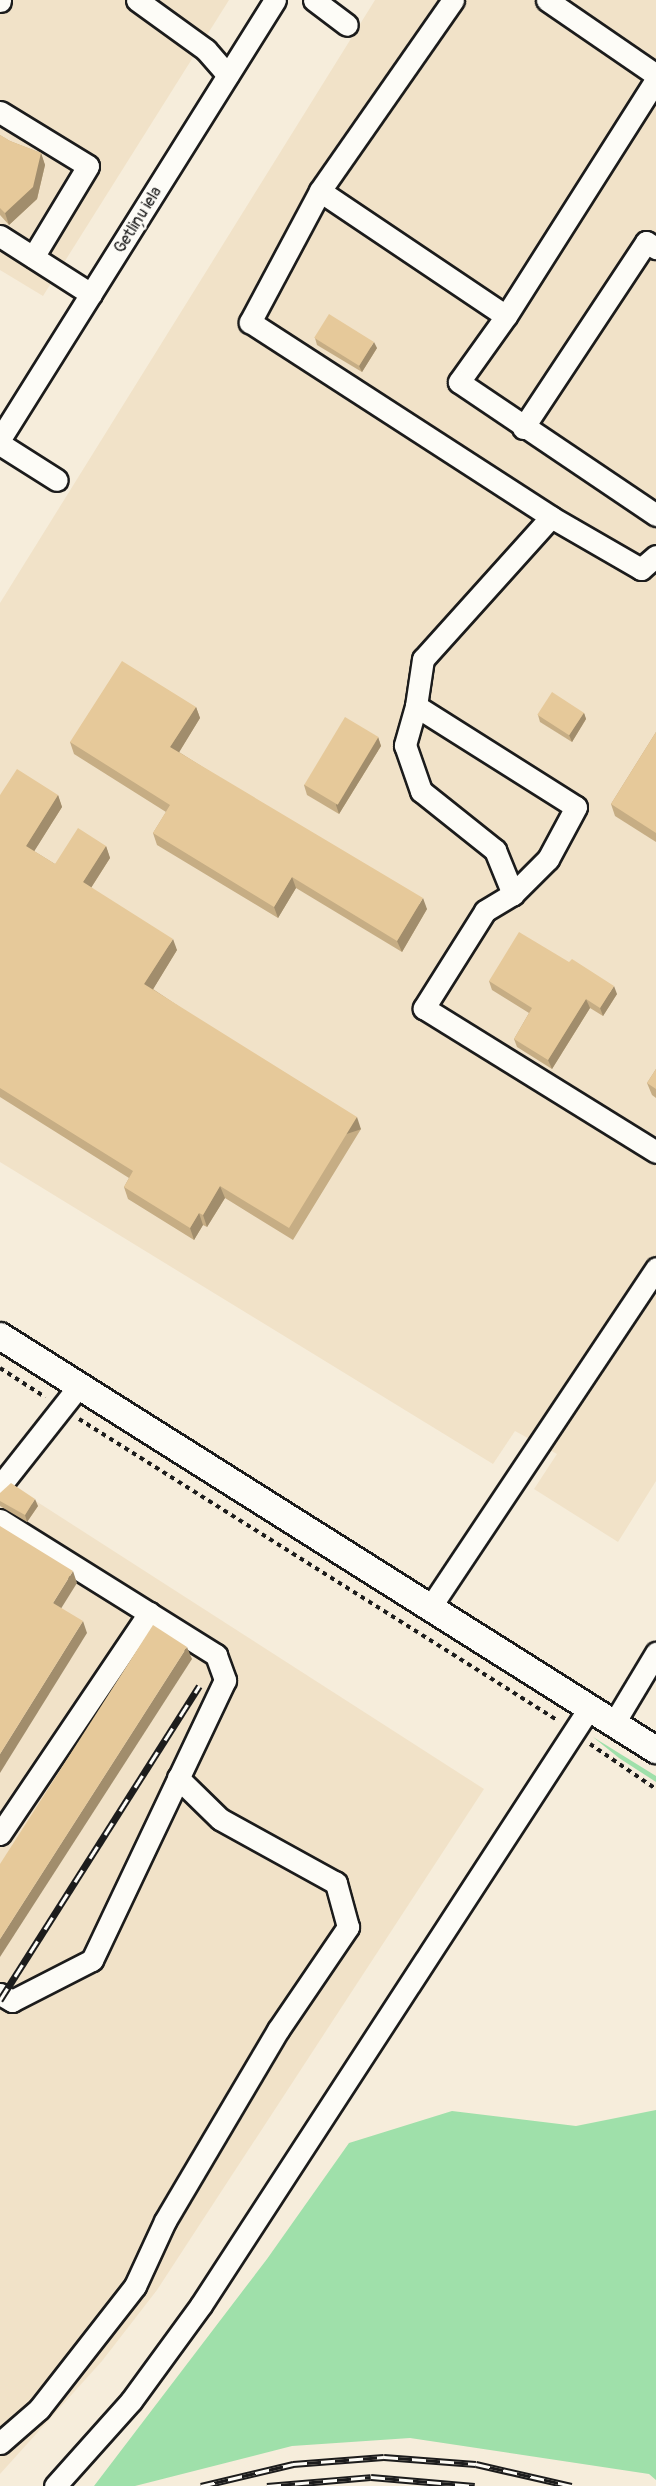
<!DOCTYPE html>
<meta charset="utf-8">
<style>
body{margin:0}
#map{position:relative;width:656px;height:2486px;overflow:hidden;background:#f6eddb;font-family:Pangolin,sans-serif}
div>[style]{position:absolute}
.built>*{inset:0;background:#f1e2c8}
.green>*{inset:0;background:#9fe0aa}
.path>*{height:4px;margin-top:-2px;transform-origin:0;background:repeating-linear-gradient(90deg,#1c1c1c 0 4.5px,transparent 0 9px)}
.roads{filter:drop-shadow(2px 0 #1c1c1c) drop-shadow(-2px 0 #1c1c1c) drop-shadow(0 2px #1c1c1c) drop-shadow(0 -2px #1c1c1c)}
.minor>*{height:21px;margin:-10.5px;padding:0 10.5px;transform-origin:10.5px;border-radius:10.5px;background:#fdfcf7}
.major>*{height:26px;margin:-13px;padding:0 13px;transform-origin:13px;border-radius:13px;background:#fdfcf7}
.rail>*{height:7px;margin-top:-3.5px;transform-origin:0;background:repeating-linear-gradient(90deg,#fdfcf7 0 14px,#1c1c1c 0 28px);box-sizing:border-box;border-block:2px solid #1c1c1c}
.wall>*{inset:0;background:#c6ad84}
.shaded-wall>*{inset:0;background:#a18d6c;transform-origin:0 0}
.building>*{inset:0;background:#e6c99a;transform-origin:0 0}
span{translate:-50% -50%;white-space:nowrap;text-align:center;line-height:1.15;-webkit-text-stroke:5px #fdfcf7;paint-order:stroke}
.street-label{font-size:16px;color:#1c1c1c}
</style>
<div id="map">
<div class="built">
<div style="clip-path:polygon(0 0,229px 0,43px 296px,0 270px)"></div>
<div style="clip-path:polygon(375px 0,656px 0,656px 1481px,618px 1542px,534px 1489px,557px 1454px,515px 1431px,493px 1464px,0 1162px,0 603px)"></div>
<div style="clip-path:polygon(0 1478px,484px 1789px,157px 2290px,102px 2361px,0 2474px)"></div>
</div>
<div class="green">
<div style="clip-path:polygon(593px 1737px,656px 1776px,656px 1782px,619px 1758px)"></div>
<div style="clip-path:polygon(656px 2110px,656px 2480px,649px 2474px,410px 2438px,292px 2446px,135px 2486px,94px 2486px,267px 2259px,349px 2143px,452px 2111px,576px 2126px)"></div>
</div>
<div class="path">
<div style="left:0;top:1368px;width:54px;rotate:32.8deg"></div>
<div style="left:79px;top:1419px;width:565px;rotate:32.2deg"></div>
<div style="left:590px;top:1744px;width:80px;rotate:34.3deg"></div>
</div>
<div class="roads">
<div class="minor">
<div style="left:137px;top:0;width:85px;rotate:35.9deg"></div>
<div style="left:206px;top:50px;width:33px;rotate:49deg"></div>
<div style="left:314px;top:0;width:41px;rotate:37.1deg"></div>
<div style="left:453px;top:0;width:233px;rotate:124.9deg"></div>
<div style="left:320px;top:191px;width:149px;rotate:118.1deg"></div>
<div style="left:250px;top:322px;width:359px;rotate:32.9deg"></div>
<div style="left:551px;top:517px;width:104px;rotate:30deg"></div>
<div style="left:641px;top:569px;width:20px;rotate:-41deg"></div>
<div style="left:547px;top:0;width:132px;rotate:34.5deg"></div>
<div style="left:0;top:1px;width:1px;rotate:-90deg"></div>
<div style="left:0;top:112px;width:103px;rotate:31.5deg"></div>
<div style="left:88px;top:166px;width:106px;rotate:121.1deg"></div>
<div style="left:320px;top:191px;width:224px;rotate:33.9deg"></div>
<div style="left:506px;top:316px;width:81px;rotate:125.5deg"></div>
<div style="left:459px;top:382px;width:238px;rotate:34deg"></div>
<div style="left:0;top:236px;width:108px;rotate:32.5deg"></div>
<div style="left:506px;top:316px;width:280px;rotate:-57.6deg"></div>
<div style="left:523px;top:428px;width:223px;rotate:-56.5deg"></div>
<div style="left:646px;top:242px;width:12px;rotate:31deg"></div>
<div style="left:0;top:439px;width:518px;rotate:-57.94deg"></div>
<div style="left:0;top:444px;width:67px;rotate:32.3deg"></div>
<div style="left:551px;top:517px;width:191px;rotate:132deg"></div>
<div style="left:423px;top:659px;width:48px;rotate:98.5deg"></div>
<div style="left:416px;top:706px;width:189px;rotate:32.3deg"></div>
<div style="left:576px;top:807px;width:59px;rotate:118.3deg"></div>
<div style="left:548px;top:859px;width:49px;rotate:135deg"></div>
<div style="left:513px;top:894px;width:33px;rotate:149deg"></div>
<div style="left:485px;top:911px;width:115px;rotate:122.2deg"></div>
<div style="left:424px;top:1008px;width:273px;rotate:31.8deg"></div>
<div style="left:416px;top:706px;width:41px;rotate:105.8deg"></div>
<div style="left:405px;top:745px;width:49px;rotate:70.8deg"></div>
<div style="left:421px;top:791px;width:95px;rotate:38.6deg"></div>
<div style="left:495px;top:850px;width:48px;rotate:67.8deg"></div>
<div style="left:0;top:1486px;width:127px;rotate:-51.7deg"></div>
<div style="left:0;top:1520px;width:255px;rotate:32deg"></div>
<div style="left:216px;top:1655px;width:27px;rotate:70deg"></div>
<div style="left:225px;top:1680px;width:310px;rotate:115.4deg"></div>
<div style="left:92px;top:1960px;width:90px;rotate:152.9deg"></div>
<div style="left:12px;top:2001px;width:14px;rotate:-150deg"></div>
<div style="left:431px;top:1606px;width:406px;rotate:-56.3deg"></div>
<div style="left:614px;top:1723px;width:82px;rotate:-59deg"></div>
<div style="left:0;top:1834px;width:267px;rotate:-56deg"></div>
<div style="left:0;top:2443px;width:52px;rotate:-41.1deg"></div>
<div style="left:39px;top:2409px;width:156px;rotate:-52deg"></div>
<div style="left:135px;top:2286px;width:72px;rotate:-65.2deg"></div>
<div style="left:165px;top:2221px;width:222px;rotate:-59.4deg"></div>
<div style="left:278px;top:2030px;width:125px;rotate:-55.8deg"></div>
<div style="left:348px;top:1927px;width:46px;rotate:-105.3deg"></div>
<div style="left:336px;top:1883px;width:132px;rotate:-151.1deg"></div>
<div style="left:220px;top:1819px;width:59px;rotate:-135.7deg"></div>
<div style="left:55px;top:2486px;width:114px;rotate:-48.2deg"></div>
<div style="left:131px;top:2401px;width:119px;rotate:-53.9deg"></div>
<div style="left:201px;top:2305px;width:713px;rotate:-56.96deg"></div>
</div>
<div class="major">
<div style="left:0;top:1336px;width:776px;rotate:32.26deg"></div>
</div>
</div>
<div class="rail">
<div style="left:0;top:2000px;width:372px;rotate:-57.6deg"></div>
<div style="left:201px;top:2486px;width:95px;rotate:-13.4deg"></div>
<div style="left:293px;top:2464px;width:91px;rotate:-4.4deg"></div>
<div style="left:384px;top:2457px;width:92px;rotate:4.4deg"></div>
<div style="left:476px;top:2464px;width:98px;rotate:12.9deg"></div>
<div style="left:267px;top:2486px;width:104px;rotate:-4.9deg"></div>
<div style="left:371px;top:2477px;width:104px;rotate:4.9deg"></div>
</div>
<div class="wall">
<div style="clip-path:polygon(0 135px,10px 141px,41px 153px,45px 165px,37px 199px,9px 225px,0 215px)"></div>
<div style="clip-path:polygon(315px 338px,377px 348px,362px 372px,317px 345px)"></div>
<div style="clip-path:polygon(196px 707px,200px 718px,179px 752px,427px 909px,402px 952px,296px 888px,278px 918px,157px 845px,153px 833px,166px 812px,74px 754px,70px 742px)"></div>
<div style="clip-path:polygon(584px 713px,586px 719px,572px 742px,540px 722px,538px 715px)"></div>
<div style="clip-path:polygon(656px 732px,656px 842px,615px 816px,611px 804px)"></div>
<div style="clip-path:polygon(378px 737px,381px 746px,339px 814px,307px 795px,304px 785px)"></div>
<div style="clip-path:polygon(0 795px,58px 795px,62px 807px,34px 851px,55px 864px,106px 846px,110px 858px,91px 888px,177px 950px,153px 989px,361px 1129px,293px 1240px,225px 1198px,207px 1227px,203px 1225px,194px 1240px,128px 1199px,124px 1187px,129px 1178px,0 1097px)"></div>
<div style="clip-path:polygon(489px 981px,617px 994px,603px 1016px,590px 1008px,552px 1069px,517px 1047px,514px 1039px,529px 1013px,492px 990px)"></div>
<div style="clip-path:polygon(656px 1069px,656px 1098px,652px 1095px,647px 1083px)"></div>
<div style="clip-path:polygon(0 1493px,38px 1506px,27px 1522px,0 1506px)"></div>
</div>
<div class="shaded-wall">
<div style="clip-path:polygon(41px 153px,45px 165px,37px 199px,9px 225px,5px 213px)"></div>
<div style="clip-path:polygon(374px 342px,377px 348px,362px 372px,359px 366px)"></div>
<div style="clip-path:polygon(196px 707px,200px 718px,175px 759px,170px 747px)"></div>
<div style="clip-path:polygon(584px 713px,586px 719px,572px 742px,569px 735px)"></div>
<div style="clip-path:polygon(378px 737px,381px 746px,339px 814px,336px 805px)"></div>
<div style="clip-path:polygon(58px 795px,62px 807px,30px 858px,26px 846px)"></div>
<div style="clip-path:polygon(106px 846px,110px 858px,87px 894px,83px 882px)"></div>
<div style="clip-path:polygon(292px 877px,296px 888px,278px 918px,274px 907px)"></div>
<div style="clip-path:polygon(423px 898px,427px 909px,402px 952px,397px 941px)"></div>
<div style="clip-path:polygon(173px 939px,177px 950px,149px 996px,144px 984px)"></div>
<div style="clip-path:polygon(614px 986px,617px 994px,603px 1016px,600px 1008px)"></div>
<div style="clip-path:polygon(586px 999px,590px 1008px,552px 1069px,548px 1060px)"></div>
<div style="left:357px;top:1117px;width:13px;height:130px;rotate:72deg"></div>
<div style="clip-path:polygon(220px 1186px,225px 1198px,207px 1227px,203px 1215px)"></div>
<div style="clip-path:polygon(199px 1213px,203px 1225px,194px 1240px,190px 1228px)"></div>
<div style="clip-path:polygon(35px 1499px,38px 1506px,27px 1522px,25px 1515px)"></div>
<div style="clip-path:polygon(73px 1571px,77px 1583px,57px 1615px,53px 1603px)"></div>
<div style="clip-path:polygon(83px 1621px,87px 1633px,0 1773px,0 1754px)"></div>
<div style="clip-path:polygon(187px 1647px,192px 1659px,0 1957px,0 1939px)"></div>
</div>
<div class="building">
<div style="clip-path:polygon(0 135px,10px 141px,41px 153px,33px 187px,5px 213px,0 208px)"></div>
<div style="left:329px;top:314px;width:53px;height:28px;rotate:32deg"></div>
<div style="clip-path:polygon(122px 661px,196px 707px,170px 747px,423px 898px,397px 941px,292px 877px,274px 907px,153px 833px,170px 805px,70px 742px)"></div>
<div style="left:552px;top:692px;width:38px;height:27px;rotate:33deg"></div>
<div style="left:345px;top:717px;width:39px;height:79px;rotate:31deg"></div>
<div style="clip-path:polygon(656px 732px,656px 833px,611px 804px)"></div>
<div style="clip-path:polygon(17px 769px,58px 795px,26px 846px,55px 864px,78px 828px,106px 846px,83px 882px,173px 939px,144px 984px,357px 1117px,289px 1228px,220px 1186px,203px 1215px,199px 1213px,190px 1228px,124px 1187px,133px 1171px,0 1088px,0 795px)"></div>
<div style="clip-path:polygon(519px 932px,569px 962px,572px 959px,614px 986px,600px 1008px,586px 999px,548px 1060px,514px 1039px,532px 1008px,489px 981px)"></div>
<div style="clip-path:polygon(656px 1069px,656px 1089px,647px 1083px)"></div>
<div style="clip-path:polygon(11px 1483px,35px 1499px,25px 1515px,0 1501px,0 1493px)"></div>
<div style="clip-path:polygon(0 1526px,73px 1571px,53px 1603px,83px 1621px,0 1754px)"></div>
<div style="clip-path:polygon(153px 1625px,187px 1647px,0 1939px,0 1864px)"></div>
</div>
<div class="street-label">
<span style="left:138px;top:220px;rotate:-58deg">Getliņu iela</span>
</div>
</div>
